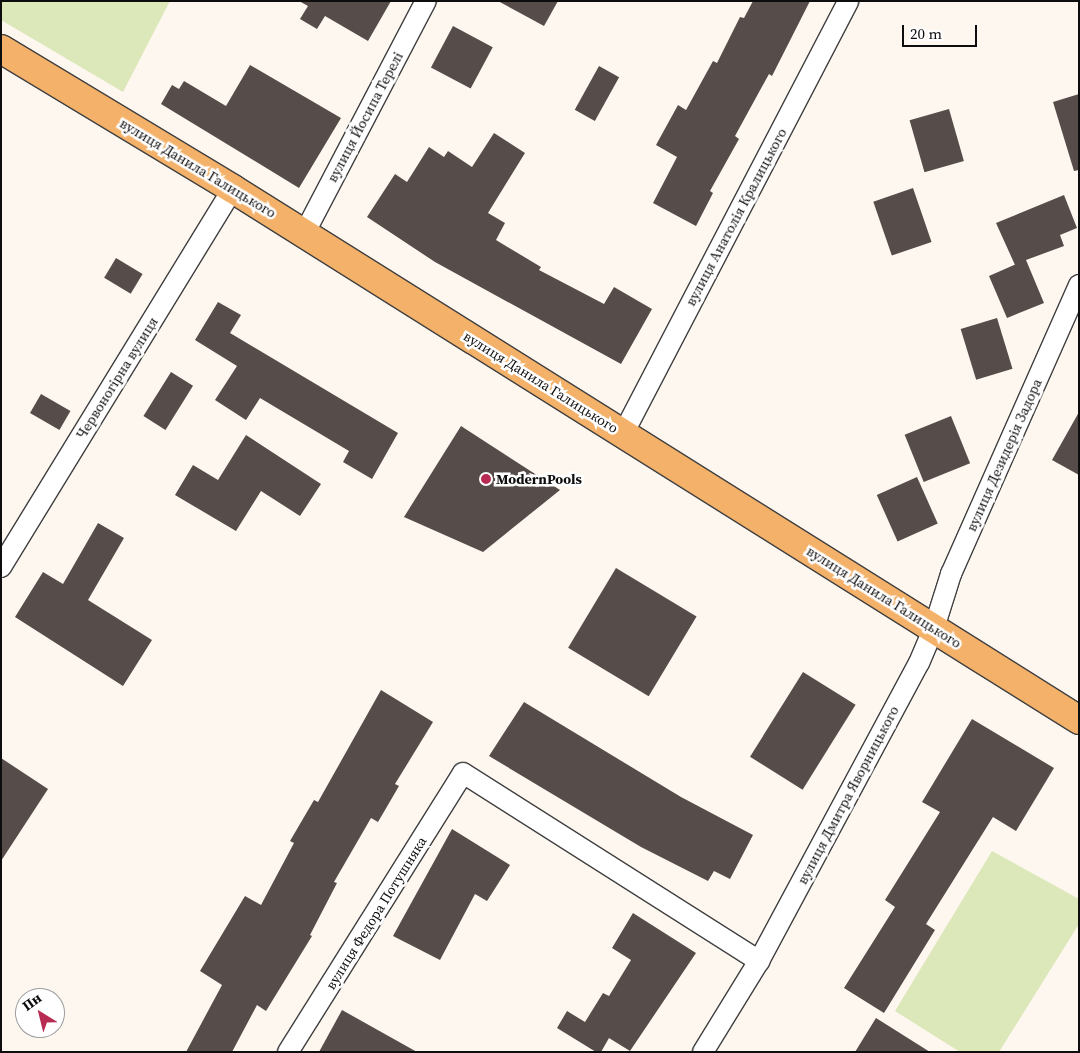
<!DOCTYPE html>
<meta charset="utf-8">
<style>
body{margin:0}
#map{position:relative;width:1080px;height:1053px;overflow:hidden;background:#fef7ef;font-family:"Source Serif 4",serif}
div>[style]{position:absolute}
.green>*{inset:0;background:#dce7ba}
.building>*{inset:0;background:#564c4a;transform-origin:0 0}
.roads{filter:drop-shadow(1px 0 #404040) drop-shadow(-1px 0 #404040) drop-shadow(0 1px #404040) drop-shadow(0 -1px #404040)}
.street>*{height:20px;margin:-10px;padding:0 10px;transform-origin:10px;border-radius:10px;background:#fff}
.primary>*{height:28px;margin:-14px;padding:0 14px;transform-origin:14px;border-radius:14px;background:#f3b16a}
.dots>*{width:14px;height:14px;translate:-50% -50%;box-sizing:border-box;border:2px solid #fff;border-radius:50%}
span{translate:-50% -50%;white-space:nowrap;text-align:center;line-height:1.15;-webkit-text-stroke:5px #fff;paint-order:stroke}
.street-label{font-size:14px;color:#0d0d0d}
.poi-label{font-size:14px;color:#0d0d0d;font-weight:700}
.left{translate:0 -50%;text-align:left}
.frame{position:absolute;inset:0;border:2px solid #0d0d0d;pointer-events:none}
.north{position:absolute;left:15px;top:988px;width:50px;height:50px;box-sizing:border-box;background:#fff;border:1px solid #9e9e9e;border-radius:50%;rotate:324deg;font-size:14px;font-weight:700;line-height:20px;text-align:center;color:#0d0d0d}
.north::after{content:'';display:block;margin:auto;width:18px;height:22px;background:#b82b53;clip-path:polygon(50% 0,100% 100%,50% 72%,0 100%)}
.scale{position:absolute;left:902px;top:25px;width:75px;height:22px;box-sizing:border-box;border:2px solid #0d0d0d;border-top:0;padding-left:6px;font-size:15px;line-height:18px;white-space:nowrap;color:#0d0d0d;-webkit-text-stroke:4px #fff;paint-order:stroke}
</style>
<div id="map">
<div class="green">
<div style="clip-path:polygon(1px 1px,170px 1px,123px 92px,1px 20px)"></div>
<div style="clip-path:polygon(992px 851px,1079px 899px,1079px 924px,999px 1052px,960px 1052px,895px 1011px)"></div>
</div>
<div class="building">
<div style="clip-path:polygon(299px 1px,391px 1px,368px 41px,325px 16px,317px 29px,300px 19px,308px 6px)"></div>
<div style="clip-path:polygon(498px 1px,558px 1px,544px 26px)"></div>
<div style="clip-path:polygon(753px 1px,810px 1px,772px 76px,769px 74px,735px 136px,739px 139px,710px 191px,713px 193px,696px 226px,653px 203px,677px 157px,656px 145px,678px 105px,686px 110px,713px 61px,717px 63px,740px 17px,744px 18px)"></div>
<div style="left:453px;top:26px;width:45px;height:47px;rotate:28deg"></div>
<div style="clip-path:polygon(250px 65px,341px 118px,299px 188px,161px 104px,172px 85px,179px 89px,184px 81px,226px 106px)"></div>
<div style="left:599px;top:66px;width:23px;height:50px;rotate:29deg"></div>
<div style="clip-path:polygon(1079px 94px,1079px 170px,1074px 171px,1053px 102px)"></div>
<div style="left:949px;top:109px;width:54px;height:41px;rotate:74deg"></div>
<div style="clip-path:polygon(494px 133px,525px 153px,488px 213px,505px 223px,496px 240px,541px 267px,539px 270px,604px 304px,614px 287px,652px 309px,621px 364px,435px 262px,367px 217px,395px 174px,407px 182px,429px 147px,444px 157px,448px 151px,472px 167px)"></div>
<div style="left:913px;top:188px;width:57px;height:42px;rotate:71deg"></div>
<div style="clip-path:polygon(1064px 195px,1077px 228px,1060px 235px,1064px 246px,1026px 260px,1044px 303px,1007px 318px,989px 276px,1023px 261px,1015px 265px,996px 223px)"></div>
<div style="left:116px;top:258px;width:31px;height:23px;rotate:31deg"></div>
<div style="clip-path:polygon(218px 302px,241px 315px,230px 333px,398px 433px,372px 479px,343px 462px,349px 451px,260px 398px,246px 420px,215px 400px,237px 366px,195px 340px)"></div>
<div style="left:997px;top:318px;width:53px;height:38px;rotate:73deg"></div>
<div style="left:171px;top:372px;width:26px;height:52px;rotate:32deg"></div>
<div style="left:41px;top:394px;width:34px;height:22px;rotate:30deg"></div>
<div style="clip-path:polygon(1079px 412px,1079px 475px,1052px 460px)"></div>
<div style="left:951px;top:416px;width:51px;height:50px;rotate:68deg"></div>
<div style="clip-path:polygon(461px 426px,560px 490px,483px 552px,404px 517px)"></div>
<div style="clip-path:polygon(246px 435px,321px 484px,300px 516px,261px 491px,236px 531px,175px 495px,193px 465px,218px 480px)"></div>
<div style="left:917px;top:477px;width:51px;height:44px;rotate:66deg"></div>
<div style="clip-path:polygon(98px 523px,124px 538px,88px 600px,152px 640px,123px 686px,15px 617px,43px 572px,63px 584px)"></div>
<div style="left:616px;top:568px;width:94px;height:93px;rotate:31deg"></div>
<div style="left:803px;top:672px;width:62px;height:100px;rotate:32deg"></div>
<div style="clip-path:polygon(381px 690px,433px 722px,395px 784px,399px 786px,378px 822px,371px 818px,334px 882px,337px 883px,310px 935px,312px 936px,266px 1011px,257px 1005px,232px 1052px,186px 1052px,222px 985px,200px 971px,245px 896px,261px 905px,294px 843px,290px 841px,314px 800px,318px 802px)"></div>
<div style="clip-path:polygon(524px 702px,681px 797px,753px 835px,730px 879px,714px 871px,708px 881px,641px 847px,489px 756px)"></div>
<div style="clip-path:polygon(972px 719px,1054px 768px,1016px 831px,993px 817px,926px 924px,935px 930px,884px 1013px,844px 988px,895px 907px,885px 900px,940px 812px,922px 802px)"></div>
<div style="clip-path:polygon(1px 758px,48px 789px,1px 861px)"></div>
<div style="clip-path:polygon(452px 829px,510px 865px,487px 901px,475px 894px,440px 960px,393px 936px)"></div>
<div style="clip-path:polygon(633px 913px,696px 953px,630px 1051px,609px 1038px,601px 1052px,596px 1052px,557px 1028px,567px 1011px,585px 1022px,603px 993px,609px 996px,631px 960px,612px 948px)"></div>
<div style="clip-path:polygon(342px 1010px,417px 1052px,319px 1052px)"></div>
<div style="clip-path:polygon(876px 1018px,930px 1052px,855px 1052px)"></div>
</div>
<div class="roads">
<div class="street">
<div style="left:304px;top:234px;width:263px;rotate:-62.4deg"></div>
<div style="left:623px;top:434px;width:488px;rotate:-62.5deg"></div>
<div style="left:1px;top:567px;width:444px;rotate:-58.5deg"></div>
<div style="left:288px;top:1052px;width:329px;rotate:-57.9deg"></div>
<div style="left:463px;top:773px;width:351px;rotate:32.4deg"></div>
<div style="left:703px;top:1052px;width:107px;rotate:-58.4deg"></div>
<div style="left:759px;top:961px;width:338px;rotate:-61.8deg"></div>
<div style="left:919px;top:663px;width:38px;rotate:-67deg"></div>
<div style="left:934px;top:628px;width:57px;rotate:-72.5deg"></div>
<div style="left:951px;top:574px;width:316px;rotate:-66.1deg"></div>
</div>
<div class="primary">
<div style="left:1px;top:49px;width:271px;rotate:31.1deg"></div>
<div style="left:233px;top:189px;width:999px;rotate:32.11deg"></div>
</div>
</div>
<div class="dots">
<div style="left:486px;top:479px;background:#b82b53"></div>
</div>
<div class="street-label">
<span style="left:365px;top:117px;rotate:-62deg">вулиця Йосипа Терелі</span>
<span style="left:198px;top:168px;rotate:31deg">вулиця Данила Галицького</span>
<span style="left:736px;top:217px;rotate:-62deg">вулиця Анатолія Кралицького</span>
<span style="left:117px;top:378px;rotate:-58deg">Червоногірна вулиця</span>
<span style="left:541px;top:382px;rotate:32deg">вулиця Данила Галицького</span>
<span style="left:1004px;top:455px;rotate:-66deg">вулиця Дезидерія Задора</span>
<span style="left:884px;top:597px;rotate:32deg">вулиця Данила Галицького</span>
<span style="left:848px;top:795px;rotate:-62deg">вулиця Дмитра Яворницького</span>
<span style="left:376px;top:913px;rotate:-58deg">вулиця Федора Потушняка</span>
</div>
<div class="poi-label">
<span class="left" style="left:496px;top:479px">ModernPools</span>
</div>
<div class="frame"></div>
<div class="north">Пн</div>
<div class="scale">20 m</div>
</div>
